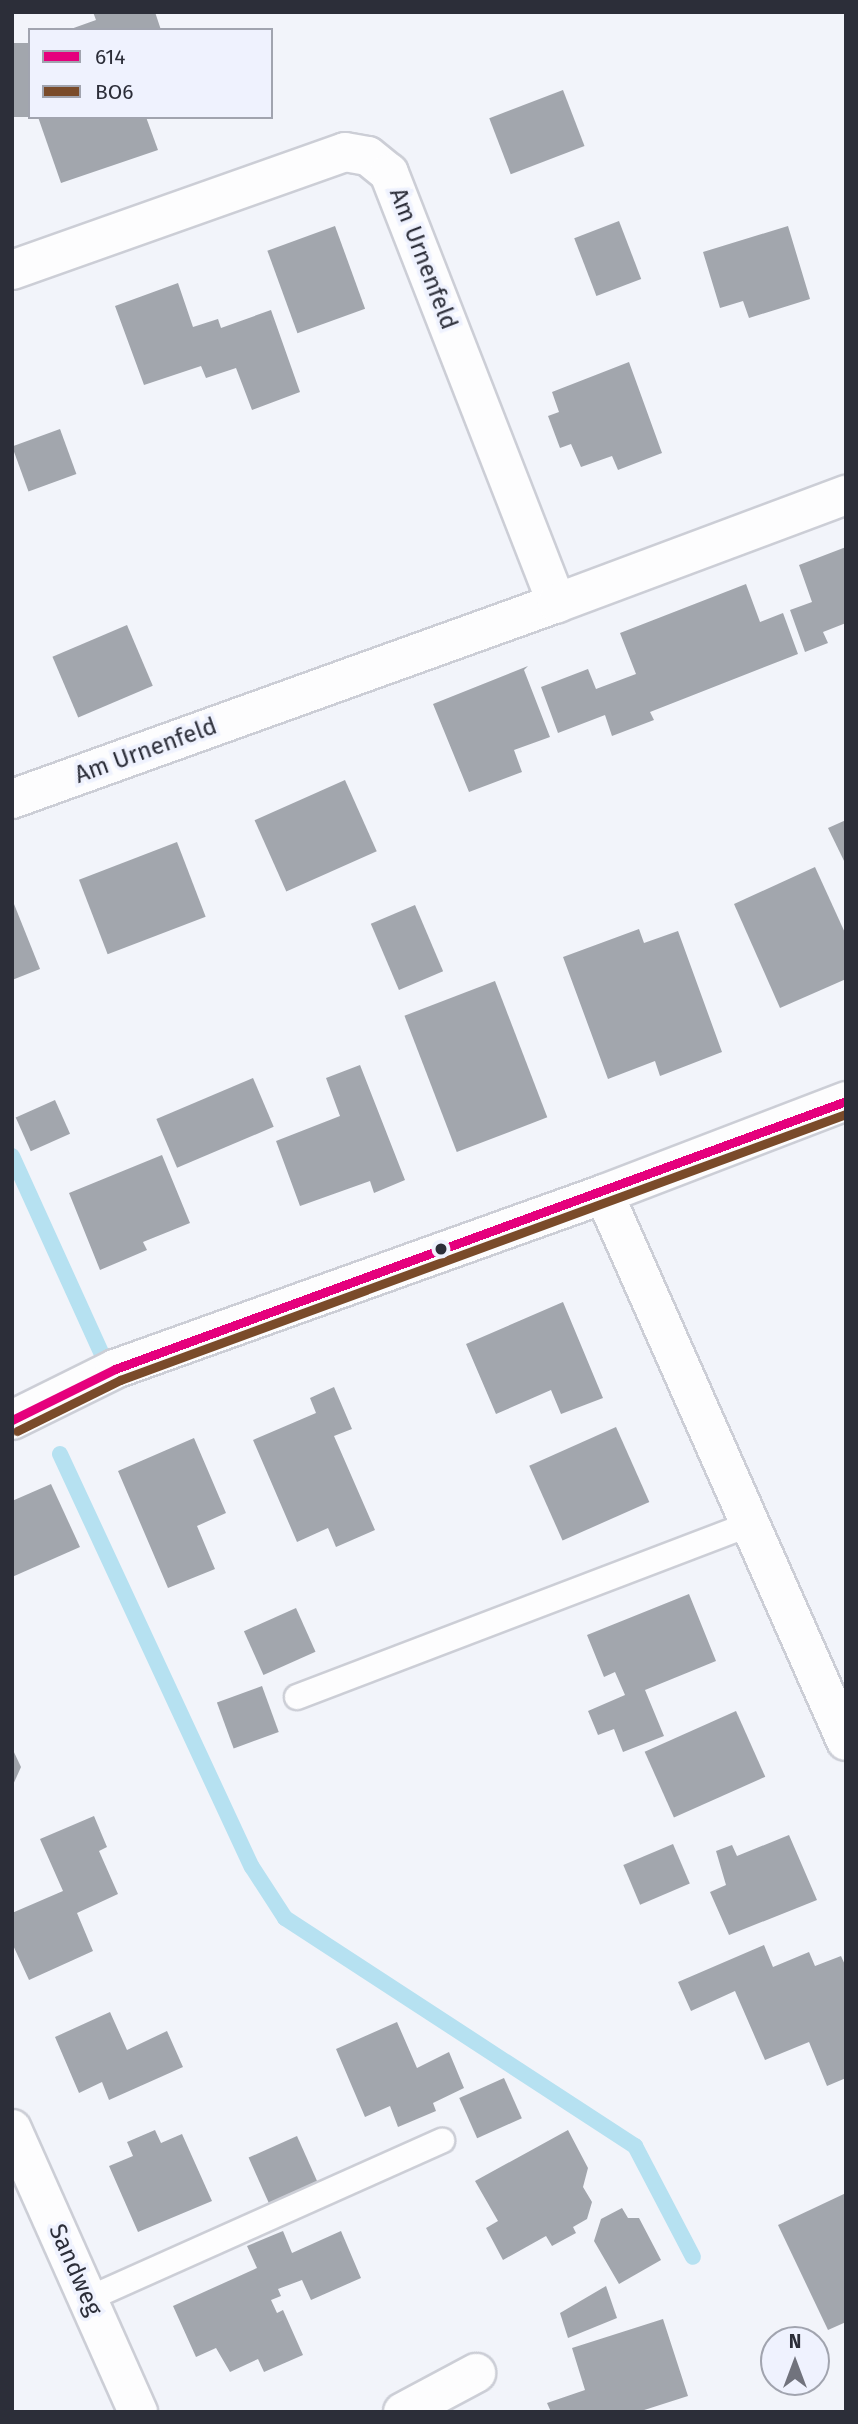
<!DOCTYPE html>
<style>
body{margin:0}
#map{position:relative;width:858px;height:2424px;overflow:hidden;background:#f2f4fa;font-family:"Fira Sans",sans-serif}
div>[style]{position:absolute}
.stream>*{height:16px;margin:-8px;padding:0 8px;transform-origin:8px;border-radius:8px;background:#b6e1f1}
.building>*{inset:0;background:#a2a6ad;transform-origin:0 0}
.roads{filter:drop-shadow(2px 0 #ccced6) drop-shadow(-2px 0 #ccced6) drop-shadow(0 2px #ccced6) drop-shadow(0 -2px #ccced6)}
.lane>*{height:24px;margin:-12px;padding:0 12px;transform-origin:12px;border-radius:12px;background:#fdfdfe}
.street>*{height:38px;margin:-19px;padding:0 19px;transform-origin:19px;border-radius:19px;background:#fdfdfe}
.bus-1>*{height:9px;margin:-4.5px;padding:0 4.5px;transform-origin:4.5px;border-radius:4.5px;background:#e5007d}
.bus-2>*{height:9px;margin:-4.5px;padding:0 4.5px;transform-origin:4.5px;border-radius:4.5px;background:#7a4b2a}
.dots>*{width:19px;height:19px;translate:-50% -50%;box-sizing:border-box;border:4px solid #eff2fe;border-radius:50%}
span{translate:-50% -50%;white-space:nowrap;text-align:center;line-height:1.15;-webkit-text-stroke:7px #eff2fe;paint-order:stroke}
.street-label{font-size:24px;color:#2c2e39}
.frame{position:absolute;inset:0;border:14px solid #2c2e39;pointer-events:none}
.legend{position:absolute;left:28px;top:28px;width:245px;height:91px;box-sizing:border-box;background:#eff2fe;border:2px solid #a1a4af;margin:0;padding:9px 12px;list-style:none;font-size:21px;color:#2c2e39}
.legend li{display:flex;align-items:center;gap:14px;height:35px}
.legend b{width:35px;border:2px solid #a1a4af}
.north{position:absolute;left:760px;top:2326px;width:70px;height:70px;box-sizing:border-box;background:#eff2fe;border:2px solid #a1a4af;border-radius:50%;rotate:0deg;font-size:19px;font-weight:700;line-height:28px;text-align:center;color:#2c2e39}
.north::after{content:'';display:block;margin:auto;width:24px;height:32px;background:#71737d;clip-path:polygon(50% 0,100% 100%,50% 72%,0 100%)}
</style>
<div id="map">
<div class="stream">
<div style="left:12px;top:1156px;width:221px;rotate:65.6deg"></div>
<div style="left:60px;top:1454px;width:455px;rotate:65.1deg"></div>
<div style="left:252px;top:1867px;width:61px;rotate:57.1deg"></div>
<div style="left:285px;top:1918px;width:418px;rotate:33.1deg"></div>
<div style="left:635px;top:2146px;width:125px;rotate:62.4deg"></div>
</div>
<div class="building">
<div style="clip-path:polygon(93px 12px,155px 12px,161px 30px,68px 30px,96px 20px)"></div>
<div style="left:30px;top:43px;width:74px;height:19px;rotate:90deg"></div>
<div style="left:563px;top:90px;width:60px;height:79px;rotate:69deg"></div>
<div style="clip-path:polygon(38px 117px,146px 117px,158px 150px,61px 183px)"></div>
<div style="left:619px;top:221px;width:62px;height:48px;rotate:69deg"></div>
<div style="left:335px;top:226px;width:88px;height:72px;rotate:70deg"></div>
<div style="clip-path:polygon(788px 226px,810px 299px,749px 318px,743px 301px,720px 308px,703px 252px)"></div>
<div style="clip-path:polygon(178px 283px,193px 327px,218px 319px,221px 328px,271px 310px,300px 392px,252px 410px,236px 368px,206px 378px,201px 366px,144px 385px,115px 306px)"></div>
<div style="clip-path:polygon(629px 362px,662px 453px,618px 470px,612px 456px,581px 467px,571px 444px,560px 448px,548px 416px,559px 412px,552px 392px)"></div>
<div style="left:60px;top:429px;width:48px;height:51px;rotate:70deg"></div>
<div style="clip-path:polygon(846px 547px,846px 623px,823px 632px,828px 643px,805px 652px,790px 610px,812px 602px,799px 565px)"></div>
<div style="clip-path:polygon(746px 584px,760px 622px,783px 613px,798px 654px,650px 712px,654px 720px,612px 736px,605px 715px,558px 733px,541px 687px,588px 669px,596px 689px,636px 674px,620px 633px)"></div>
<div style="left:127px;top:625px;width:66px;height:81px;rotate:67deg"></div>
<div style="clip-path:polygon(528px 666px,524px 670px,550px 737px,514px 750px,522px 772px,469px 792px,433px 704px)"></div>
<div style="left:345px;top:780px;width:78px;height:99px;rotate:66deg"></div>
<div style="clip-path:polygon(846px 820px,846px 865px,828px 828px)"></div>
<div style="left:177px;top:842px;width:80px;height:105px;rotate:69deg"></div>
<div style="clip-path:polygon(815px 867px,846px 935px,846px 979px,780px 1008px,734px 904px)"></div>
<div style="clip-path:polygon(12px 899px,40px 969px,12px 980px)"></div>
<div style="left:415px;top:905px;width:72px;height:48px;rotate:67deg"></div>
<div style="clip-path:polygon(639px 929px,644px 943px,678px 931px,722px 1052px,660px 1076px,655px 1061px,608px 1079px,563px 957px)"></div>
<div style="left:495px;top:981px;width:146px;height:97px;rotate:69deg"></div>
<div style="clip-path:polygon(360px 1065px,405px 1180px,374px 1193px,370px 1181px,300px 1206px,276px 1141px,340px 1116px,326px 1078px)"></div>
<div style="left:253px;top:1078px;width:53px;height:105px;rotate:67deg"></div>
<div style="left:55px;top:1100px;width:37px;height:43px;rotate:66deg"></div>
<div style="clip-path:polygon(162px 1155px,190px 1223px,143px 1242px,147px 1250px,100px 1270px,69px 1193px)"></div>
<div style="clip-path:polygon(563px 1302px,603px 1398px,561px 1414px,551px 1390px,496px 1414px,466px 1344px)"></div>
<div style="clip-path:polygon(334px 1387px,352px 1429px,334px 1436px,375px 1530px,336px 1547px,328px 1528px,297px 1542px,253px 1440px,316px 1413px,310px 1398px)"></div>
<div style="left:616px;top:1427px;width:82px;height:95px;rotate:66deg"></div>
<div style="clip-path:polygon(194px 1438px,226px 1513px,197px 1526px,215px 1569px,168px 1588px,118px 1471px)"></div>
<div style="clip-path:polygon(51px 1484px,80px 1547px,12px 1577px,12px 1501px)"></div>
<div style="clip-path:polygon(689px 1594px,716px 1661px,645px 1690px,664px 1736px,623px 1752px,614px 1729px,598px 1735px,588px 1711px,625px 1695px,615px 1672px,604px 1677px,587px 1635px)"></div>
<div style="left:296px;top:1608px;width:48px;height:57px;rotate:66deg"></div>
<div style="left:262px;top:1686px;width:49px;height:48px;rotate:70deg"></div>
<div style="left:736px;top:1711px;width:72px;height:100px;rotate:66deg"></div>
<div style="clip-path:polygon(12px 1748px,21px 1767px,12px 1787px)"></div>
<div style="clip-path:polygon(94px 1816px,107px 1847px,99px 1851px,118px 1894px,77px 1913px,93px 1951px,29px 1980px,12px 1943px,12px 1913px,63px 1891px,40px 1839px)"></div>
<div style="clip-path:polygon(789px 1835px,817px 1900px,729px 1935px,710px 1892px,726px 1885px,716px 1851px,732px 1845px,737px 1856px)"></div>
<div style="left:673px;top:1844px;width:43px;height:54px;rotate:67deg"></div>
<div style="clip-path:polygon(764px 1945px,773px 1967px,809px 1952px,815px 1966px,841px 1956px,846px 1967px,846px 2078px,827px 2086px,809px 2042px,765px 2060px,735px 1991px,691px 2011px,678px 1982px)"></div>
<div style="clip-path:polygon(110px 2012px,127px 2050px,167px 2031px,183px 2067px,109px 2100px,102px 2082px,79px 2093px,55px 2037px)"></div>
<div style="clip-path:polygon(397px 2022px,417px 2068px,449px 2052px,464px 2088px,433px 2103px,436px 2111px,398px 2127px,390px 2106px,365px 2117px,336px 2049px)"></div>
<div style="left:504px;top:2078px;width:44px;height:49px;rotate:66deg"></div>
<div style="clip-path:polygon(155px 2130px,161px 2143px,182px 2134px,212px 2201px,138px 2232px,109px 2166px,133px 2156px,127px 2142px)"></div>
<div style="clip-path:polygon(568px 2130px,588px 2168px,583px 2187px,592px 2202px,587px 2219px,573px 2227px,576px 2233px,552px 2246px,546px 2236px,503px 2260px,486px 2228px,498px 2221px,475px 2181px)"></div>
<div style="left:297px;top:2136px;width:52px;height:53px;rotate:66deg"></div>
<div style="clip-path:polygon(846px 2193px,846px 2322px,828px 2330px,778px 2225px)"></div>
<div style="clip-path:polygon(622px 2208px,628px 2218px,639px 2218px,661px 2260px,619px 2284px,594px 2241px,601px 2219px)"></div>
<div style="clip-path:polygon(283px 2231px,292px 2253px,341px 2231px,361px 2278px,311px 2300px,302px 2280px,278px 2289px,281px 2296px,271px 2300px,277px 2313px,283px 2310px,303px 2355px,264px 2372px,258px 2359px,230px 2372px,216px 2348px,196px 2357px,173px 2306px,257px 2268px,247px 2246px)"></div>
<div style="clip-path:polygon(606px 2286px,617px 2318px,568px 2338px,560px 2313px)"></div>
<div style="clip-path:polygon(663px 2319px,688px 2396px,638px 2412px,551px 2412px,547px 2403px,585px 2390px,572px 2348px)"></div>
</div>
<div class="roads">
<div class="lane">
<div style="left:297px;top:1697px;width:485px;rotate:-20.9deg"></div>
<div style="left:88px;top:2299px;width:388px;rotate:-24.1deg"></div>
</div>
<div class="street">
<div style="left:12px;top:270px;width:353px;rotate:-19.5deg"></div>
<div style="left:345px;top:152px;width:23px;rotate:10deg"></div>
<div style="left:368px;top:156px;width:27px;rotate:39deg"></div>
<div style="left:389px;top:173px;width:462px;rotate:68.7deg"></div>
<div style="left:557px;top:603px;width:579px;rotate:160.22deg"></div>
<div style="left:557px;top:603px;width:309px;rotate:-20.5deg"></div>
<div style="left:604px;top:1194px;width:598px;rotate:66.13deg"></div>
<div style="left:12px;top:1420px;width:115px;rotate:-26.3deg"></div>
<div style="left:115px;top:1369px;width:519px;rotate:-19.69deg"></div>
<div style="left:604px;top:1194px;width:259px;rotate:-21deg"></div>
<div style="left:12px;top:2129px;width:310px;rotate:66deg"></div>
<div style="left:403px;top:2412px;width:83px;rotate:-28.1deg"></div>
</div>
</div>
<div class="bus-1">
<div style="left:12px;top:1420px;width:115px;rotate:-26.3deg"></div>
<div style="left:115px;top:1369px;width:779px;rotate:-20.13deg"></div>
</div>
<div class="bus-2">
<div style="left:17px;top:1431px;width:115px;rotate:-26.3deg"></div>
<div style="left:120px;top:1380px;width:773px;rotate:-20.12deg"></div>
</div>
<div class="dots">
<div style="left:441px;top:1249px;background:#2c2e39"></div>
</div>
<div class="street-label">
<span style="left:423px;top:259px;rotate:69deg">Am Urnenfeld</span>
<span style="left:146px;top:751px;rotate:-20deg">Am Urnenfeld</span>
<span style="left:75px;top:2270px;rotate:66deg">Sandweg</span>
</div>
<div class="frame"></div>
<ul class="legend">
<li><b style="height:9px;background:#e5007d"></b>614</li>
<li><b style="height:9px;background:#7a4b2a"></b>BO6</li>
</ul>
<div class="north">N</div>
</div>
